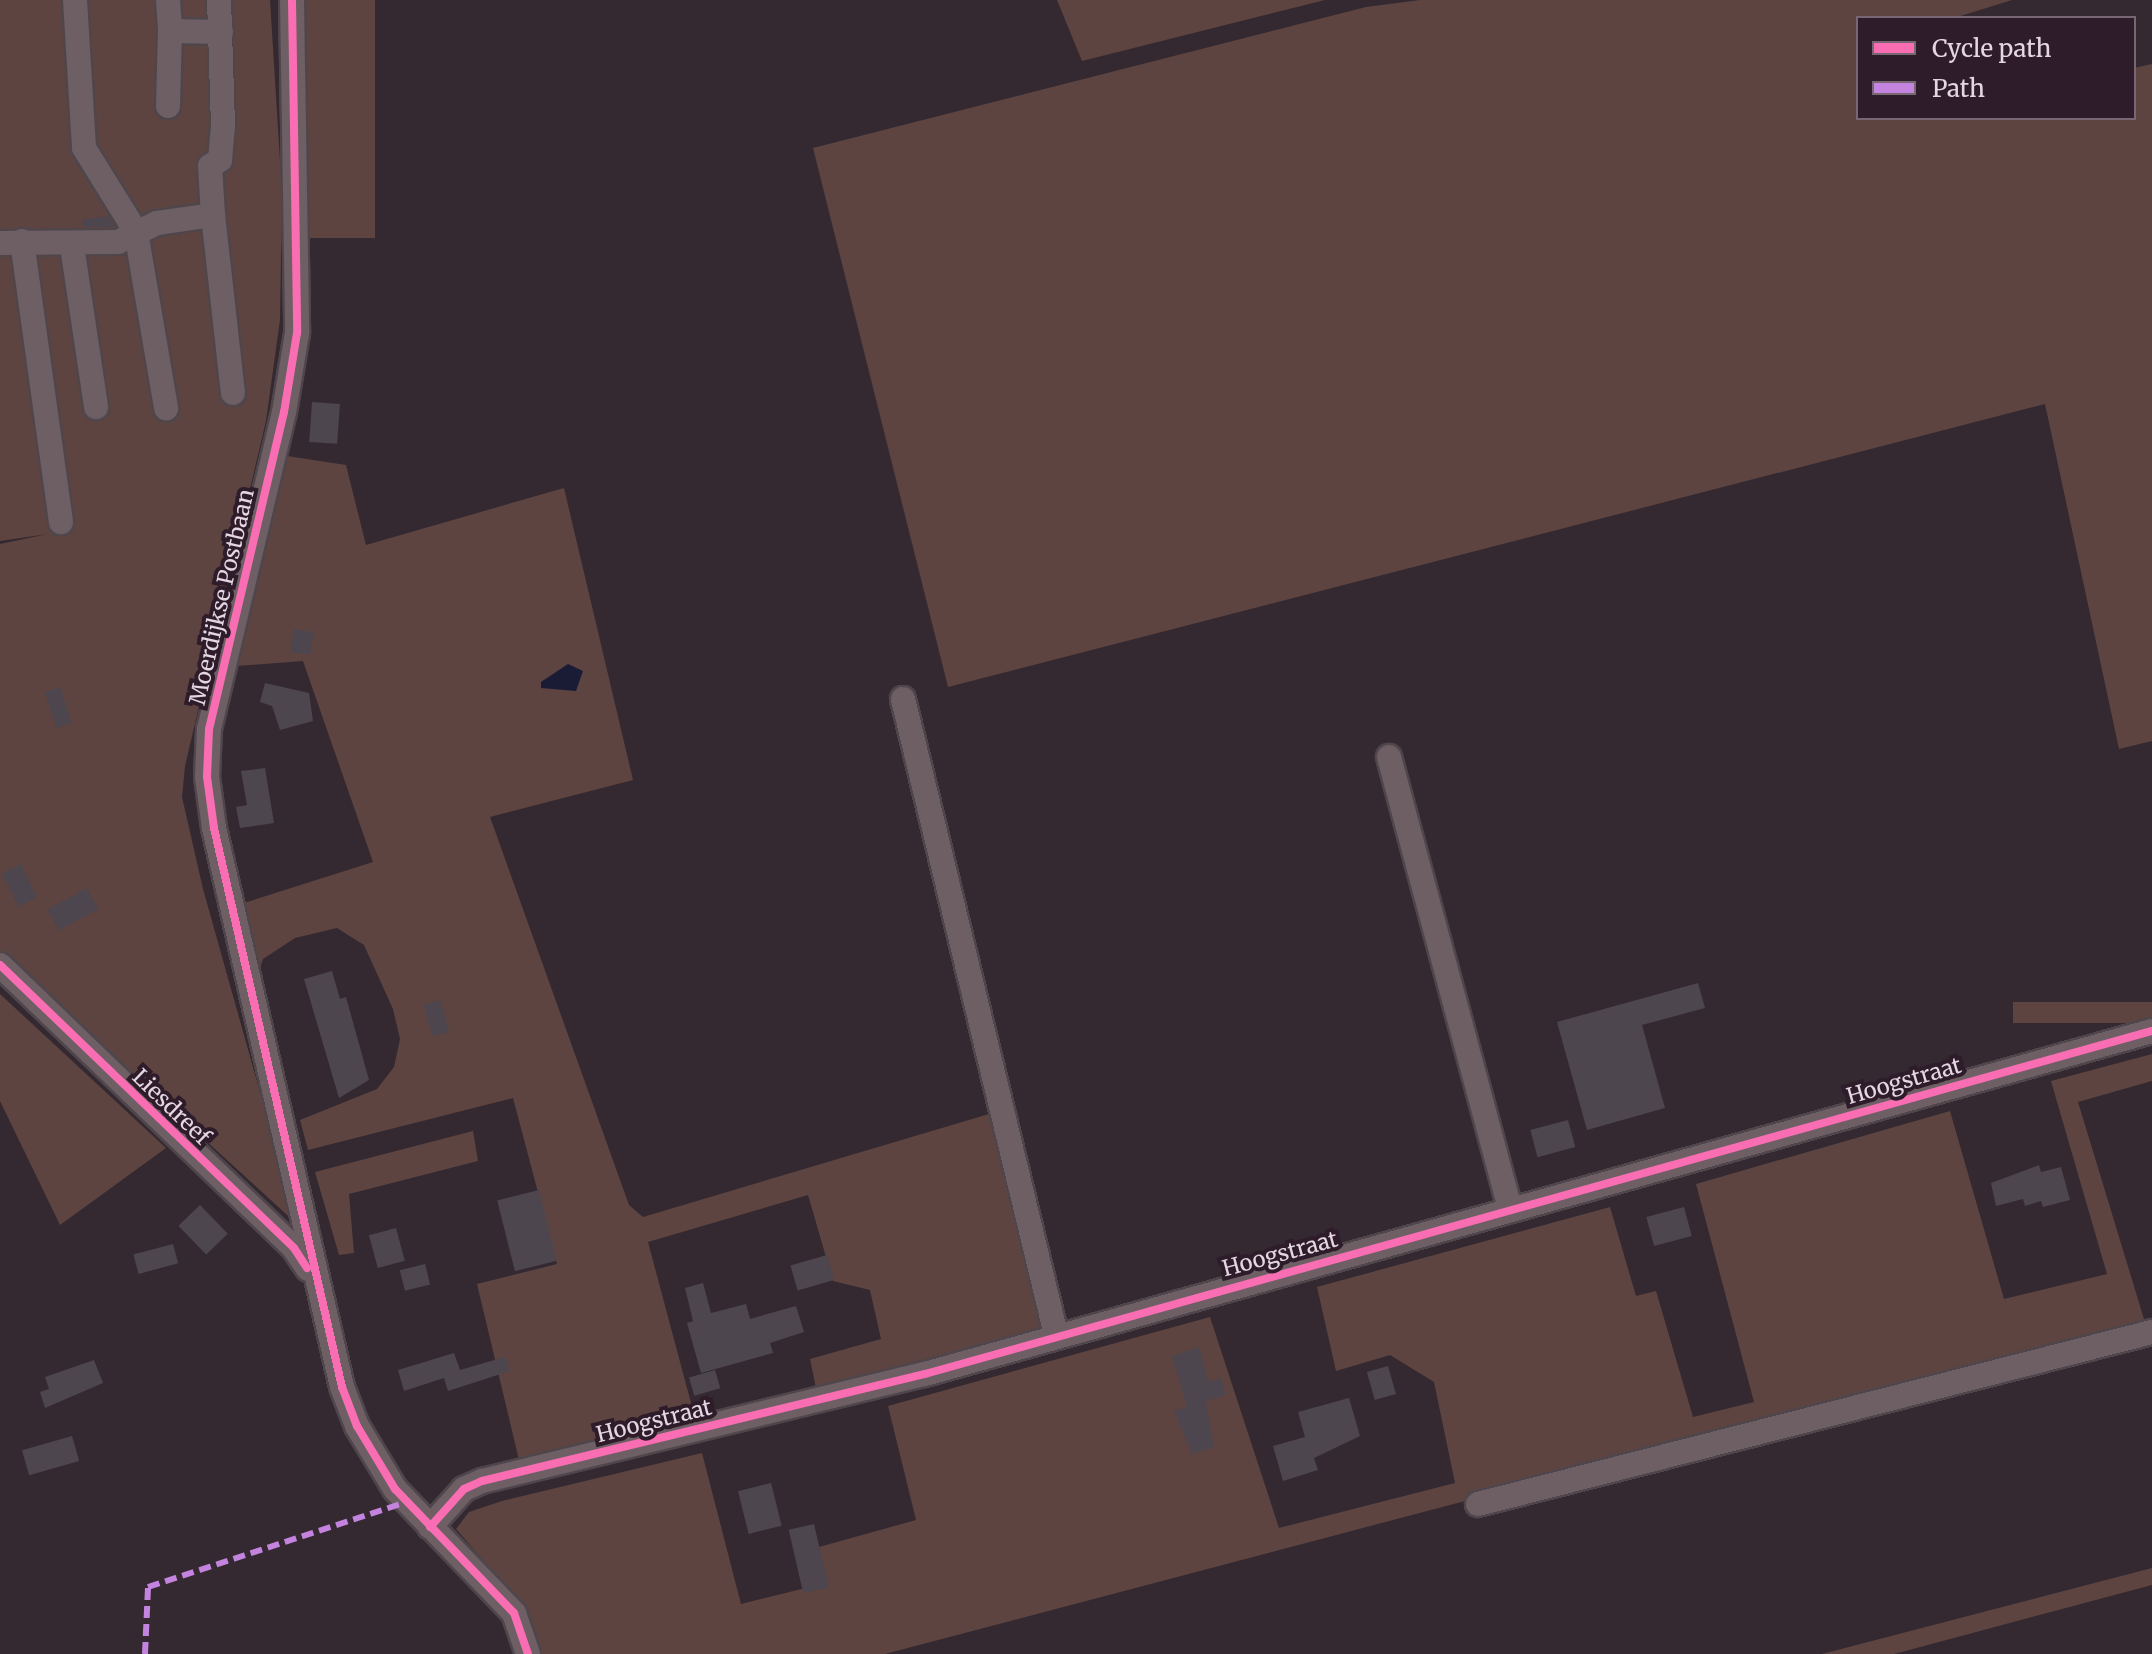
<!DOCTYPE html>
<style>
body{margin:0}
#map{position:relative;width:2152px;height:1654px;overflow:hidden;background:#342931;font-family:Merriweather,serif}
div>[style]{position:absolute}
.green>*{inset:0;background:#5d4440;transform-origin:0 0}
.water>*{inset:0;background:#1a1b35}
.building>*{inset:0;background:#4d464f;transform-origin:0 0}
.roads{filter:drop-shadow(2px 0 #4f464c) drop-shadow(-2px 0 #4f464c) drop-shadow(0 2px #4f464c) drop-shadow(0 -2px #4f464c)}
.minor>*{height:24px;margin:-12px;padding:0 12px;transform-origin:12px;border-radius:12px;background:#6d5f63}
.quiet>*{height:6px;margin-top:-3px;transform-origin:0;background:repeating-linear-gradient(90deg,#c483df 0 12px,transparent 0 18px)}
.cycleway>*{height:8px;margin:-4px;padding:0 4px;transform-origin:4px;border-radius:4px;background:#f96db3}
span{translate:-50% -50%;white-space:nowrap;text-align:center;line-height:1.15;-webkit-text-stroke:8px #2e1c2a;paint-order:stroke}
.street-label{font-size:22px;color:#e4d7e1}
.legend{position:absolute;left:1856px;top:16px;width:280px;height:104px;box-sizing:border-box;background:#2e1c2a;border:2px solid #776773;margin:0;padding:10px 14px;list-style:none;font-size:24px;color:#e4d7e1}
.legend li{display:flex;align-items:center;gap:16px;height:40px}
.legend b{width:40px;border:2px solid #776773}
</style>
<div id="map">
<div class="green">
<div style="clip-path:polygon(0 0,270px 0,282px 193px,280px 320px,266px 421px,185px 766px,182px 797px,203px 889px,297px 1224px,0 953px,0 544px,48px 534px,0 541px)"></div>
<div style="left:303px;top:0;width:72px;height:238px"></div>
<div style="clip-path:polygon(1057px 0,1325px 0,1082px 61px)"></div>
<div style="clip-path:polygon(1420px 0,2012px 0,1954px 18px,1858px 18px,1858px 118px,2134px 118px,2134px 68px,2152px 64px,2152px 741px,2119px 749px,2045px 404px,948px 687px,813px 148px,1366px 7px)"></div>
<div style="clip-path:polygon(287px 456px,346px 465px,366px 545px,564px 488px,633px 780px,490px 817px,629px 1205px,643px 1217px,989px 1114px,1045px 1327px,816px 1388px,810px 1359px,881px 1339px,870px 1290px,833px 1281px,808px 1195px,648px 1242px,695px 1418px,519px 1460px,477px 1284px,557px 1264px,513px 1098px,308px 1150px,300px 1120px,377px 1089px,394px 1067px,400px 1039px,393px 1009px,364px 945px,337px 928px,295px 938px,263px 959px,259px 972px,241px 904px,373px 862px,303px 661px,236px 666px)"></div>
<div style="clip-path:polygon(0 994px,166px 1148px,60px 1225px,0 1101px)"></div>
<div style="left:2152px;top:1002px;width:21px;height:139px;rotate:90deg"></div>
<div style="clip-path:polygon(2152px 1054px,2152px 1081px,2078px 1102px,2147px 1329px,1556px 1477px,885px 1654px,527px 1654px,502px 1582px,456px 1529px,469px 1512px,502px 1501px,702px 1453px,741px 1604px,826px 1583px,819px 1547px,916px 1520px,888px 1406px,1210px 1317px,1279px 1528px,1455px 1483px,1434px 1382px,1390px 1355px,1336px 1371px,1317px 1287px,1610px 1207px,1636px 1296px,1656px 1291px,1693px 1417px,1754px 1402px,1696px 1184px,1950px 1111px,2004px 1299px,2107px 1274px,2051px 1081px)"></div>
<div style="clip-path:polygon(473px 1131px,478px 1161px,349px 1194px,354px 1253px,339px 1255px,315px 1172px)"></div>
<div style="clip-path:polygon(2152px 1568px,2152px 1585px,1894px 1654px,1822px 1654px)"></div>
</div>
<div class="water">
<div style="clip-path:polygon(568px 664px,583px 671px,576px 691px,541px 688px,541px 682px)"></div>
</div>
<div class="building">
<div style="clip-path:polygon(108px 216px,115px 227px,83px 227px,82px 220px)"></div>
<div style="left:312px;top:402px;width:28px;height:40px;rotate:4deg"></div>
<div style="left:294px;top:629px;width:20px;height:23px;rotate:9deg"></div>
<div style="clip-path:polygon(265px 683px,309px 693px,313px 721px,280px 730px,272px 706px,260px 702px)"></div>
<div style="left:60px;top:687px;width:38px;height:16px;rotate:72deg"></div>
<div style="clip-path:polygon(265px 768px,274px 823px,240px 828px,236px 807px,247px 805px,241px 771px)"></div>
<div style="left:21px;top:864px;width:37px;height:21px;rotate:64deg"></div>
<div style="left:87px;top:888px;width:24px;height:45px;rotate:62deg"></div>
<div style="clip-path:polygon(332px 971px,340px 999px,346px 997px,369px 1080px,339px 1098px,304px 979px)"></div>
<div style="clip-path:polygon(1698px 983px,1705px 1008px,1642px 1025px,1665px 1108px,1587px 1130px,1557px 1022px)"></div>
<div style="left:440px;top:1000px;width:33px;height:17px;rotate:74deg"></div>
<div style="left:1568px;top:1120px;width:28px;height:39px;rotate:75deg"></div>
<div style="clip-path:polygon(2039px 1165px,2041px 1172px,2061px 1167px,2070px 1200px,2043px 1207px,2041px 1201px,2025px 1206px,2023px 1199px,1996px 1206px,1991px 1183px)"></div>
<div style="left:539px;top:1190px;width:73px;height:43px;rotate:76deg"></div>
<div style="left:200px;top:1205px;width:40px;height:30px;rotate:46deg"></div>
<div style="left:1684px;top:1207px;width:30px;height:39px;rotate:75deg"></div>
<div style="left:396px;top:1228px;width:34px;height:28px;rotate:75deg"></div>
<div style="left:173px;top:1244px;width:20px;height:41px;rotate:75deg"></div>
<div style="left:827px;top:1255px;width:26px;height:38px;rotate:74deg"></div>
<div style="left:425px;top:1264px;width:21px;height:26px;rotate:76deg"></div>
<div style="clip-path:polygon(703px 1283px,711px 1313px,746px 1304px,750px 1319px,796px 1306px,804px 1332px,770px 1343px,773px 1353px,701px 1373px,687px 1323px,693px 1321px,685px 1288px)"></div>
<div style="clip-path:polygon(1199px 1347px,1209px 1382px,1221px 1378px,1226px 1395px,1206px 1401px,1214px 1447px,1192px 1454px,1174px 1411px,1187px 1407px,1172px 1356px)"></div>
<div style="clip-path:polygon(454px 1353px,460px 1370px,505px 1357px,510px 1371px,448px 1391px,444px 1378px,404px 1391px,398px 1370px)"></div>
<div style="clip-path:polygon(94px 1360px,103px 1383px,45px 1408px,40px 1392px,49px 1389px,45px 1377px)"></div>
<div style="left:1388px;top:1366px;width:29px;height:22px;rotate:74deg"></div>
<div style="left:715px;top:1370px;width:19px;height:27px;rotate:74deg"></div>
<div style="clip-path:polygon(1349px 1398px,1360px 1436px,1314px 1458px,1318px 1470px,1283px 1481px,1273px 1446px,1305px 1437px,1298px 1412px)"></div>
<div style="left:72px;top:1436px;width:26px;height:52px;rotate:74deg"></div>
<div style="left:771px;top:1483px;width:44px;height:34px;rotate:76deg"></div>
<div style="left:814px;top:1524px;width:65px;height:26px;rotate:77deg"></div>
</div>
<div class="roads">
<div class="minor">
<div style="left:75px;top:0;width:148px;rotate:86.5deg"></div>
<div style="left:84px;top:148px;width:99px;rotate:58.2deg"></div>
<div style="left:136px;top:232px;width:179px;rotate:80.3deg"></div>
<div style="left:168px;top:0;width:31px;rotate:86deg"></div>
<div style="left:292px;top:0;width:333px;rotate:89.1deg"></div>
<div style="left:297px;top:333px;width:80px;rotate:99.3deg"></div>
<div style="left:284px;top:412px;width:326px;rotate:103.3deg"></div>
<div style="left:209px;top:729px;width:48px;rotate:92.4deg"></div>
<div style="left:207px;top:777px;width:51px;rotate:82.2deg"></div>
<div style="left:214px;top:828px;width:573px;rotate:77.1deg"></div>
<div style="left:342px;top:1387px;width:42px;rotate:69deg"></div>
<div style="left:357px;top:1426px;width:74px;rotate:58.9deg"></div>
<div style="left:395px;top:1489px;width:172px;rotate:46.2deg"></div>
<div style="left:514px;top:1613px;width:43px;rotate:71.1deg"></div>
<div style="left:168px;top:106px;width:75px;rotate:-88.5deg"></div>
<div style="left:170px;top:31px;width:51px;rotate:1.1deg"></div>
<div style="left:213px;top:215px;width:179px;rotate:83.6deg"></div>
<div style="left:22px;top:241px;width:284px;rotate:82.1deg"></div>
<div style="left:0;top:243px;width:118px;rotate:-0.5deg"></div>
<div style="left:118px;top:242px;width:43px;rotate:-26deg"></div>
<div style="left:157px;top:223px;width:57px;rotate:-8.1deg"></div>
<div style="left:213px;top:215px;width:49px;rotate:-93.5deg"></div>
<div style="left:210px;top:166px;width:12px;rotate:-31deg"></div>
<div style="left:220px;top:160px;width:34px;rotate:-85deg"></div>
<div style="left:223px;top:126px;width:126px;rotate:-91.8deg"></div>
<div style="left:72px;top:246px;width:163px;rotate:81.5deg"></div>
<div style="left:903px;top:699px;width:654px;rotate:76.47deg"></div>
<div style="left:1389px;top:757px;width:469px;rotate:75deg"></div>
<div style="left:0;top:965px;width:408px;rotate:43.9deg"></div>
<div style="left:294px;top:1248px;width:25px;rotate:56deg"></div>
<div style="left:1478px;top:1504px;width:696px;rotate:-14.32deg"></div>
<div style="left:430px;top:1527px;width:51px;rotate:-48.2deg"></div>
<div style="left:464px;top:1489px;width:20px;rotate:-24deg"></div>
<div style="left:482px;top:1481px;width:456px;rotate:-13.6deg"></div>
<div style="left:925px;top:1374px;width:1274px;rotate:-15.62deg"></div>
</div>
</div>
<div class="quiet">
<div style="left:145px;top:1654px;width:67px;rotate:-87.4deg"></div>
<div style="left:148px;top:1587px;width:273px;rotate:-18.2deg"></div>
</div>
<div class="cycleway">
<div style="left:292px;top:0;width:333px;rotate:89.1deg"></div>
<div style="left:297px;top:333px;width:80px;rotate:99.3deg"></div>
<div style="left:284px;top:412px;width:326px;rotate:103.3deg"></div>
<div style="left:209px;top:729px;width:48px;rotate:92.4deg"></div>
<div style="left:207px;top:777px;width:51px;rotate:82.2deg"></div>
<div style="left:214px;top:828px;width:573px;rotate:77.1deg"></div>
<div style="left:342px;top:1387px;width:42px;rotate:69deg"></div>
<div style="left:357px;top:1426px;width:74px;rotate:58.9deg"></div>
<div style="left:395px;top:1489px;width:172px;rotate:46.2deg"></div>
<div style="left:514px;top:1613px;width:43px;rotate:71.1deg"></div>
<div style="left:0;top:965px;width:408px;rotate:43.9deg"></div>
<div style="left:294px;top:1248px;width:24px;rotate:57deg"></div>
<div style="left:430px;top:1527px;width:51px;rotate:-48.2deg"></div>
<div style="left:464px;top:1489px;width:20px;rotate:-24deg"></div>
<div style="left:482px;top:1481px;width:456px;rotate:-13.6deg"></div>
<div style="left:925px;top:1374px;width:1274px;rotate:-15.62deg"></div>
</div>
<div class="street-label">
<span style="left:222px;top:597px;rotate:-77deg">Moerdijkse Postbaan</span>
<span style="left:1904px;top:1081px;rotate:-16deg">Hoogstraat</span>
<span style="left:171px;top:1107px;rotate:44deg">Liesdreef</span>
<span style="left:1280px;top:1254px;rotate:-15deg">Hoogstraat</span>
<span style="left:654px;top:1421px;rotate:-14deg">Hoogstraat</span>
</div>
<ul class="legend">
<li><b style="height:10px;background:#f96db3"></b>Cycle path</li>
<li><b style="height:10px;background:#c483df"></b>Path</li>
</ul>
</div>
